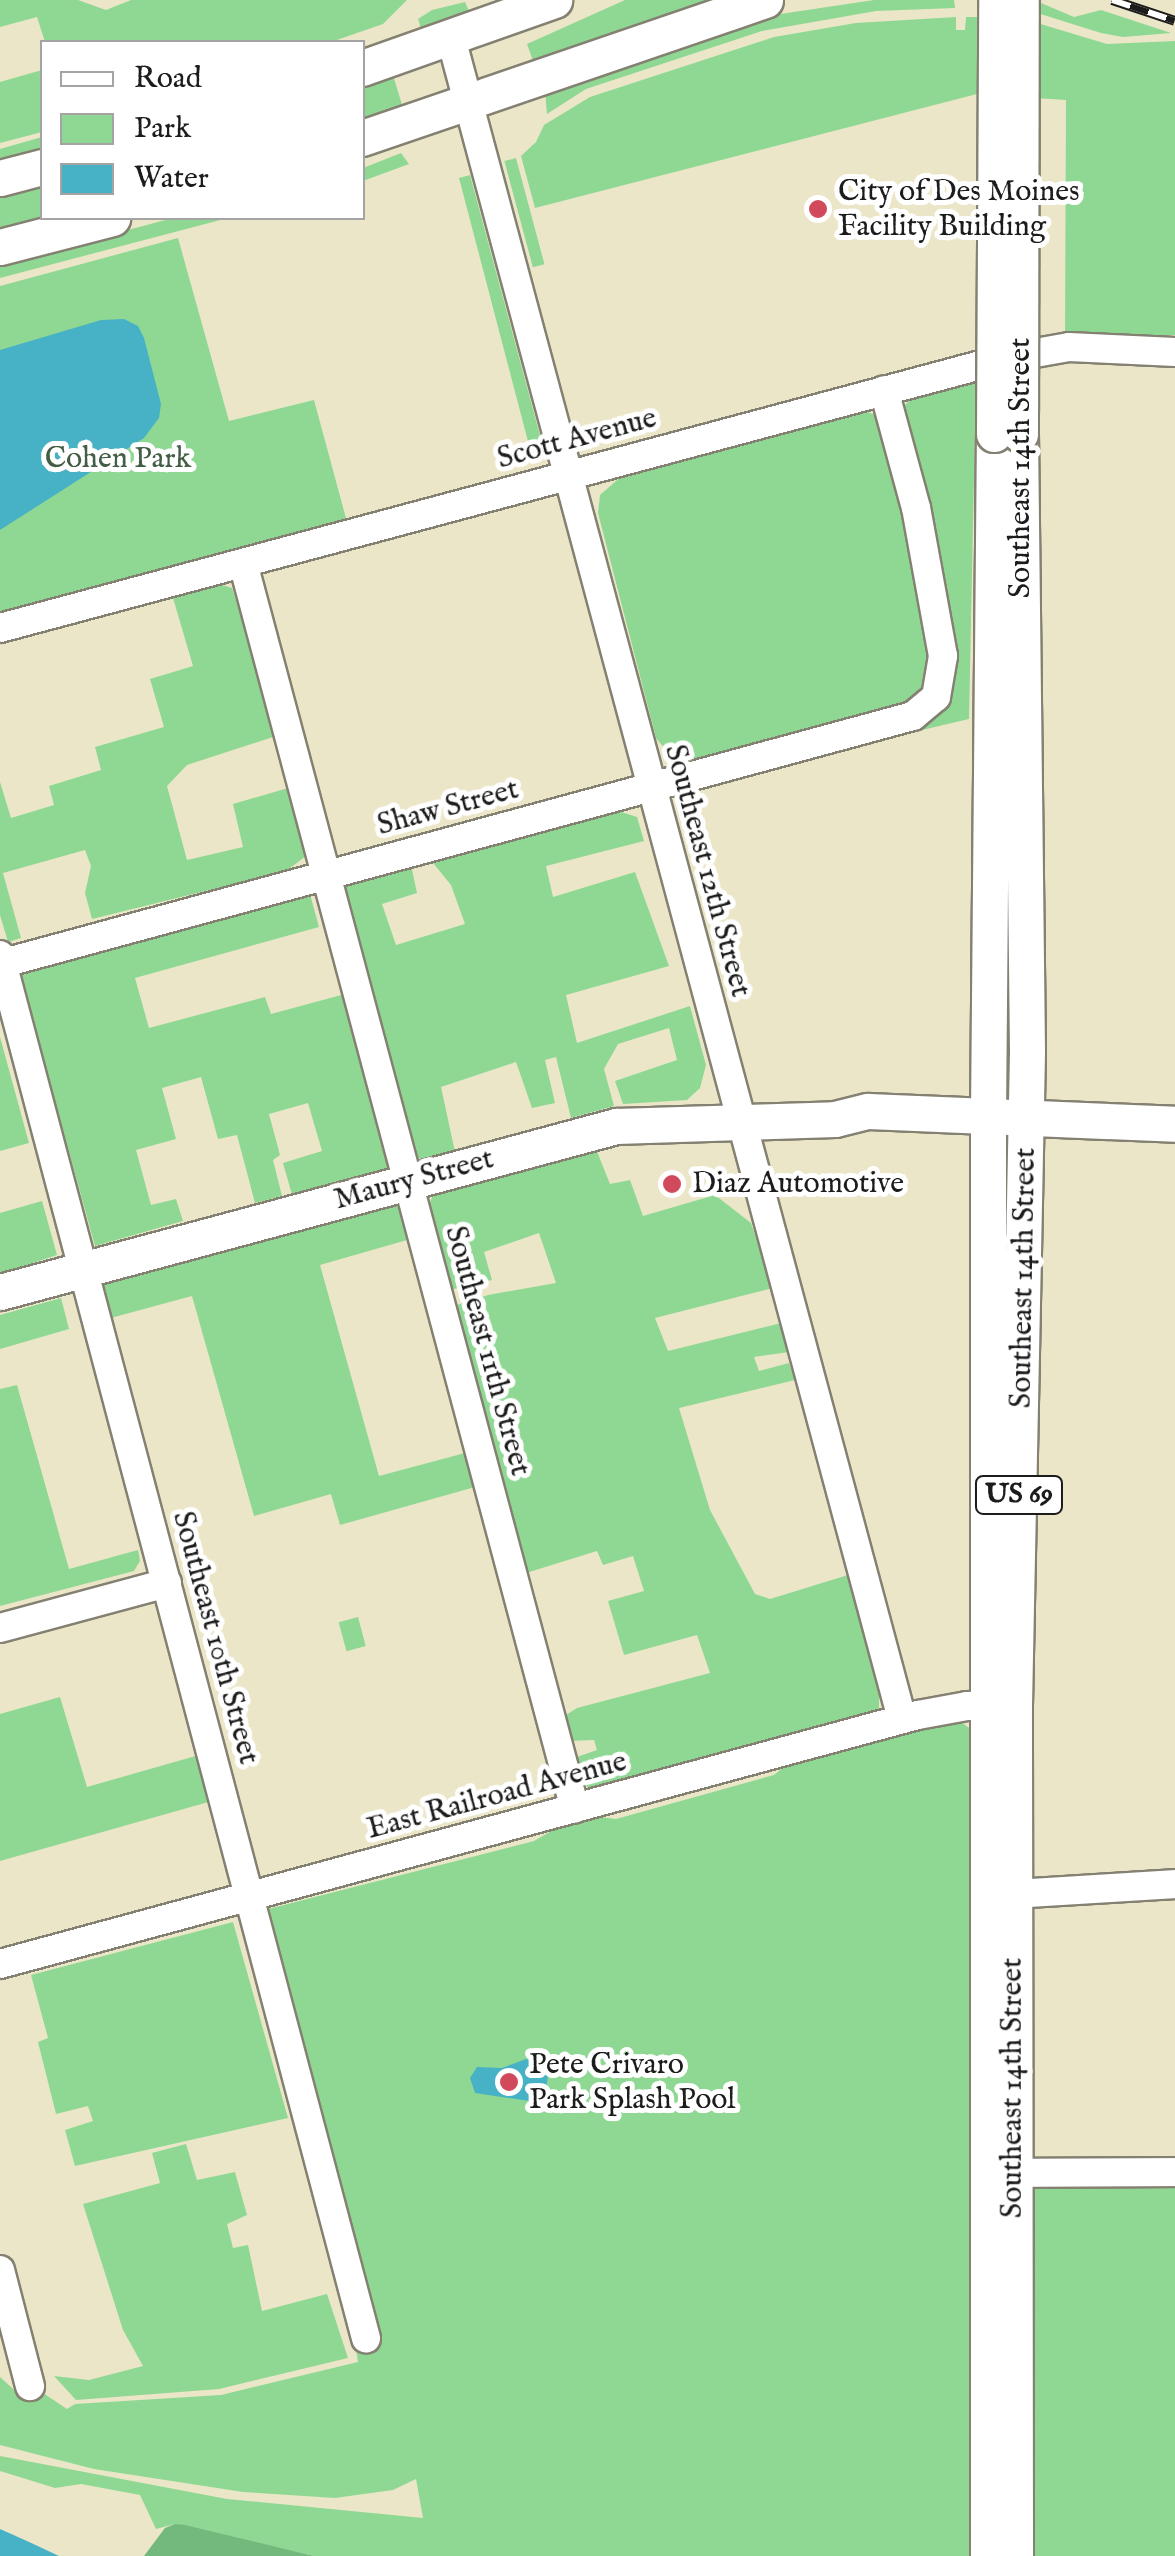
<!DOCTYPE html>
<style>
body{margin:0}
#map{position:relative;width:1175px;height:2556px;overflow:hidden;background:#ece6c8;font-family:"IM FELL English",serif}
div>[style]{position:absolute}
.green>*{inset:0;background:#8fd893;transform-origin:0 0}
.forest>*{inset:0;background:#73b87d}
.water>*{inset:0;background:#47b1c5}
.roads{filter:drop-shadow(2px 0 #848172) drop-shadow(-2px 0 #848172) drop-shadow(0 2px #848172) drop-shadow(0 -2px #848172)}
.minor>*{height:28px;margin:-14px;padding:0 14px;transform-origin:14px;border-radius:14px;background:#fff}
.major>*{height:35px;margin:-17.5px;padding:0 17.5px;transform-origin:17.5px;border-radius:17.5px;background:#fff}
.rail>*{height:10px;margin-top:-5px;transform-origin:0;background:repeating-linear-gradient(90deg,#fff 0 19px,#1c1c1c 0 38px);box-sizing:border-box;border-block:2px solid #1c1c1c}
.bridges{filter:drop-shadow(2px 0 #848172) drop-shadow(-2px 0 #848172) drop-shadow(0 2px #848172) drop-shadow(0 -2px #848172)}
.major-bridge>*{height:35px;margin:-17.5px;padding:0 17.5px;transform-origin:17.5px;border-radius:17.5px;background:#fff}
.dots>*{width:28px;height:28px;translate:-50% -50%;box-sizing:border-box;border:5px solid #fff;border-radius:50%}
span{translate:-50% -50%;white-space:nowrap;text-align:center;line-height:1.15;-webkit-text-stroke:10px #fff;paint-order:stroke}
.shield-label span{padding:2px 8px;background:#fff;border:2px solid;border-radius:8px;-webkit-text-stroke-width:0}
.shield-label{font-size:28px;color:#1c1c1c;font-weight:700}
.poi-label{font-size:30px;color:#1c1c1c}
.left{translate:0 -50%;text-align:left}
.street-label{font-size:30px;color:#1c1c1c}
.park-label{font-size:30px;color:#445e46}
.legend{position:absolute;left:40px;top:40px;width:325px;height:180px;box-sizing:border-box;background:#fff;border:2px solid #a4a4a4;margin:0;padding:12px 18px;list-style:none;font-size:30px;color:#1c1c1c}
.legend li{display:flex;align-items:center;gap:20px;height:50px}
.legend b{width:50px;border:2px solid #a4a4a4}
</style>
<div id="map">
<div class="green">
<div style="clip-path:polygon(0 0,78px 0,106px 10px,131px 0,407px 0,383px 24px,331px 42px,45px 42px,37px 17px,0 27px)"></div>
<div style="clip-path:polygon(625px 0,710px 0,533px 61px,527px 44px)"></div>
<div style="clip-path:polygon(874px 0,954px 0,955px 8px,876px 11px,762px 31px,586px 89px,547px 114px,545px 91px,767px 16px)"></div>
<div style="clip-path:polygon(1034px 0,1074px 17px,1101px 10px,1171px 33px,1123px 37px,1101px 33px,1034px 12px)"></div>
<div style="clip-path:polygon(465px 2px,469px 11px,421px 29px,418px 19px,432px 10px)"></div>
<div style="clip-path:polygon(956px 17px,956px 30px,965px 30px,966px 17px,978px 17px,977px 94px,535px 208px,521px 156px,536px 142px,544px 125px,590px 97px,774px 37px,856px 23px)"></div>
<div style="clip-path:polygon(1034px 22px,1107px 44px,1175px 41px,1175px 335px,1065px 335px,1066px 100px,1034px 98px)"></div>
<div style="clip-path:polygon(42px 70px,42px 132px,0 143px,0 82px)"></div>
<div style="clip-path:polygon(393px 75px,403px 108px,363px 123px,362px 83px)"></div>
<div style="clip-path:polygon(42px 137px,42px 150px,0 161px,0 149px)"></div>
<div style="clip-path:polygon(401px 153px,409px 164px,363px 181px,363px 168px)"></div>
<div style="left:516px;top:158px;width:110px;height:12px;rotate:75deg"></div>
<div style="clip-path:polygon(470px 175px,541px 439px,542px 446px,530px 449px,459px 178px)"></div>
<div style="clip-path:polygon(42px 182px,42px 218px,56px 218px,0 232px,0 193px)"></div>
<div style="clip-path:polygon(173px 218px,228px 218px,0 278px,0 264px)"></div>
<div style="clip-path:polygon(178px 238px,229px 421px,314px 400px,347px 522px,0 615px,0 286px)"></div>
<div style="clip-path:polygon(976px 380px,969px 719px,918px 731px,947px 703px,902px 408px,912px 398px)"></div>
<div style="clip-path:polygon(864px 411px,876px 415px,885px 426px,936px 675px,912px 707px,696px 759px,670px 755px,656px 738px,598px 513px,600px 495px,624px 474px)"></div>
<div style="clip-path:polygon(219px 584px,232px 588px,279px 735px,187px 765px,167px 786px,187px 860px,243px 847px,233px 804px,288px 788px,306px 856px,286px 871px,92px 919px,85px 893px,91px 866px,85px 850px,3px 873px,21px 938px,8px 942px,0 915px,0 782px,11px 818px,54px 805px,49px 786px,101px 770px,95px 747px,164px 727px,150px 679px,193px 666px,173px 598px)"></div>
<div style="clip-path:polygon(615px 810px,637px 817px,644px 841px,546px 866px,553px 897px,635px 872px,669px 966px,566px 995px,577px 1043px,690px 1006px,706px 1065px,700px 1088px,687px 1100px,623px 1104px,615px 1081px,677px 1060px,669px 1028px,618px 1044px,604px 1069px,614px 1106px,571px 1118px,556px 1057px,545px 1060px,555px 1103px,532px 1108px,516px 1062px,441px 1087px,455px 1152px,427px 1160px,417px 1158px,344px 886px,411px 865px,417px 893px,382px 904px,396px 945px,465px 924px,451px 885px,429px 858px)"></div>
<div style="clip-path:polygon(310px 894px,319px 927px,135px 978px,149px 1028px,265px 997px,271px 1014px,345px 994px,394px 1170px,293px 1198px,283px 1163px,322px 1151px,308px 1103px,269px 1114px,280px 1155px,273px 1160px,282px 1196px,255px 1203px,237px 1135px,218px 1139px,201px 1077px,162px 1088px,176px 1139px,136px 1150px,151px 1205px,176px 1199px,183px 1221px,95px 1246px,20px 974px)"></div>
<div style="clip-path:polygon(0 1037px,29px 1143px,0 1151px)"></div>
<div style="clip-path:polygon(596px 1149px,610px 1184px,630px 1180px,643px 1216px,715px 1195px,751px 1223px,773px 1288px,655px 1318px,668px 1351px,781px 1323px,789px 1352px,754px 1357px,759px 1371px,789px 1363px,795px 1380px,679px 1408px,710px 1510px,755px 1594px,770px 1599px,848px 1575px,879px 1687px,879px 1709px,607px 1789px,590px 1790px,577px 1774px,574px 1758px,597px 1750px,594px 1740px,568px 1741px,563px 1717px,577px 1708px,710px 1673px,697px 1635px,624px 1655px,608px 1601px,644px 1591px,633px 1556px,603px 1565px,597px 1551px,526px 1573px,454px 1306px,488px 1295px,556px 1283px,539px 1233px,484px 1252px,492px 1280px,449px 1290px,428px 1207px,435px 1190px)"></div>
<div style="clip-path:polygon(42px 1201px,57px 1255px,0 1274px,0 1213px)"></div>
<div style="clip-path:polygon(396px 1201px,407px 1240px,320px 1265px,379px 1476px,465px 1453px,475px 1487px,340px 1525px,331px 1494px,254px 1516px,192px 1296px,107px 1319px,99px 1291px,104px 1282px)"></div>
<div style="clip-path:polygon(61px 1298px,69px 1329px,0 1349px,0 1315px)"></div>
<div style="clip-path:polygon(17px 1385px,69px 1569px,138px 1550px,140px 1561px,134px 1571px,0 1606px,0 1389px)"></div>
<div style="left:358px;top:1617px;width:30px;height:20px;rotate:75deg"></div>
<div style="clip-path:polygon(60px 1697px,87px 1787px,199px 1755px,212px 1801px,0 1861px,0 1714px)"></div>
<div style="clip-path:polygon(960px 1721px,973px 1731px,975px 2556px,314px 2556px,175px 2524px,156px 2529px,140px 2495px,81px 2484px,55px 2488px,0 2471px,0 2456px,227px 2499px,423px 2518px,416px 2479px,393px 2490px,335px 2498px,243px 2492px,94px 2469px,0 2445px,0 2377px,22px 2397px,43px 2393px,67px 2409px,75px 2404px,221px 2395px,358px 2362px,356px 2349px,380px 2342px,266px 1918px,268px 1909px,534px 1841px,553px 1830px,600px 1817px,616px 1819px,774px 1775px,788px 1764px)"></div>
<div style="clip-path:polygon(233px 1922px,288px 2118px,75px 2166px,65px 2130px,93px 2121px,88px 2106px,56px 2114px,38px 2042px,48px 2038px,31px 1975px)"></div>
<div style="clip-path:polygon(186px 2144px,197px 2180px,235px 2172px,247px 2215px,227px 2224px,233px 2248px,248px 2245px,262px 2311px,327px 2294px,348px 2358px,219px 2389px,76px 2400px,54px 2376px,89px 2380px,143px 2366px,123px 2330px,83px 2204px,160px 2183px,152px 2153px)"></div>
<div style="left:1175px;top:2184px;width:372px;height:145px;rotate:90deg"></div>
</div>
<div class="forest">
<div style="clip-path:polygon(175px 2524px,185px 2525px,314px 2556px,144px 2556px,165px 2528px)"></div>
</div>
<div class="water">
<div style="clip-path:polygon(124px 319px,138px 326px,144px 338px,161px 404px,159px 418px,144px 438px,0 530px,0 350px,101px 320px)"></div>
<div style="clip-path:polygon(526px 2059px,542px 2064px,548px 2075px,546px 2091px,536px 2102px,475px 2093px,470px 2078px,477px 2067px,502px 2068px)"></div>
<div style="clip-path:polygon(0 2529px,27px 2541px,59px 2556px,0 2556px)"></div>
</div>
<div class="roads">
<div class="minor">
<div style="left:451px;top:38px;width:1740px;rotate:74.98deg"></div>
<div style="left:243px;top:563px;width:1289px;rotate:75.08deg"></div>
<div style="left:0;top:628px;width:1043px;rotate:-15.01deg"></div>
<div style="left:1007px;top:358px;width:63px;rotate:-10.1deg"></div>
<div style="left:1069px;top:347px;width:106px;rotate:2.7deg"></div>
<div style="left:0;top:955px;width:1431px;rotate:75.18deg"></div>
<div style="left:0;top:964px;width:946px;rotate:-15.2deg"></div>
<div style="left:913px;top:716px;width:30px;rotate:-40deg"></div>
<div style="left:936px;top:697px;width:42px;rotate:-80.3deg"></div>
<div style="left:943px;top:656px;width:150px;rotate:-100.3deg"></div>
<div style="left:916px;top:508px;width:122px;rotate:-105.2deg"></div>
<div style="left:0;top:1628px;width:173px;rotate:-15.1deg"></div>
<div style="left:997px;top:1895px;width:178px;rotate:-3.5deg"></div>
<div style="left:0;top:1964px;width:951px;rotate:-15.18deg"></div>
<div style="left:918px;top:1715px;width:50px;rotate:-10.4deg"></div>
<div style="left:967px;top:1706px;width:37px;rotate:-2deg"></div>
<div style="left:997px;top:2173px;width:178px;rotate:-0.3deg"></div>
<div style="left:0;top:2270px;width:120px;rotate:75.5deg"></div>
</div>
<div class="major">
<div style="left:362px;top:68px;width:204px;rotate:-19.5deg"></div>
<div style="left:362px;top:138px;width:426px;rotate:-18.9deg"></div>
<div style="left:0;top:178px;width:43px;rotate:-14.7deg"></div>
<div style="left:0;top:247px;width:116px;rotate:-14.5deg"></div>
<div style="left:0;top:1292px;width:638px;rotate:-15.08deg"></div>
<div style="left:616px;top:1126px;width:219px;rotate:-1.8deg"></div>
<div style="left:835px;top:1119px;width:34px;rotate:-14deg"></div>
<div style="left:868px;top:1111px;width:307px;rotate:2.4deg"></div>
<div style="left:988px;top:2556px;width:1440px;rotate:-90deg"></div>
<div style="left:988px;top:1116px;width:682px;rotate:-89.5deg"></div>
<div style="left:1015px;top:2556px;width:851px;rotate:-90.07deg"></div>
<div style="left:1014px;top:1705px;width:654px;rotate:-88.86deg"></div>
<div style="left:1027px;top:1051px;width:617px;rotate:-90.65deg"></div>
</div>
</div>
<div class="rail">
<div style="left:1112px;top:0;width:66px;rotate:18.4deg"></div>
</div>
<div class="bridges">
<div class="major-bridge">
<div style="left:994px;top:434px;width:434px;rotate:-89.7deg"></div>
<div style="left:1020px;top:434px;width:434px;rotate:-89.9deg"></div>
</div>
</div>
<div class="dots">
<div style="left:818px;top:209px;background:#d1495b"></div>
<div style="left:672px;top:1184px;background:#d1495b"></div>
<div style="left:509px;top:2082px;background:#d1495b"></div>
</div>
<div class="shield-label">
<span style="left:1019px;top:1495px">US 69</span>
</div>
<div class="poi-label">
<span class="left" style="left:838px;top:209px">City of Des Moines<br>Facility Building</span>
<span class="left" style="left:692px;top:1184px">Diaz Automotive</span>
<span class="left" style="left:529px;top:2082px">Pete Crivaro<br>Park Splash Pool</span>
</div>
<div class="street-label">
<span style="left:577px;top:439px;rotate:-15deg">Scott Avenue</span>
<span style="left:1021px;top:468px;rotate:-90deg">Southeast 14th Street</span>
<span style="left:448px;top:808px;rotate:-15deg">Shaw Street</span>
<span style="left:707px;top:871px;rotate:75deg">Southeast 12th Street</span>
<span style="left:414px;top:1180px;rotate:-15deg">Maury Street</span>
<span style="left:1024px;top:1278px;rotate:-89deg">Southeast 14th Street</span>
<span style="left:487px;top:1351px;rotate:75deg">Southeast 11th Street</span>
<span style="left:215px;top:1638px;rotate:75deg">Southeast 10th Street</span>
<span style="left:497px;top:1796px;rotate:-15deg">East Railroad Avenue</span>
<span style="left:1013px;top:2088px;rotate:-90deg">Southeast 14th Street</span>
</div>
<div class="park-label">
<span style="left:118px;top:459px">Cohen Park</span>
</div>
<ul class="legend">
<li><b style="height:12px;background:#fff"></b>Road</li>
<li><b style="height:28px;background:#8fd893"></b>Park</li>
<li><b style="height:28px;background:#47b1c5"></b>Water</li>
</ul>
</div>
